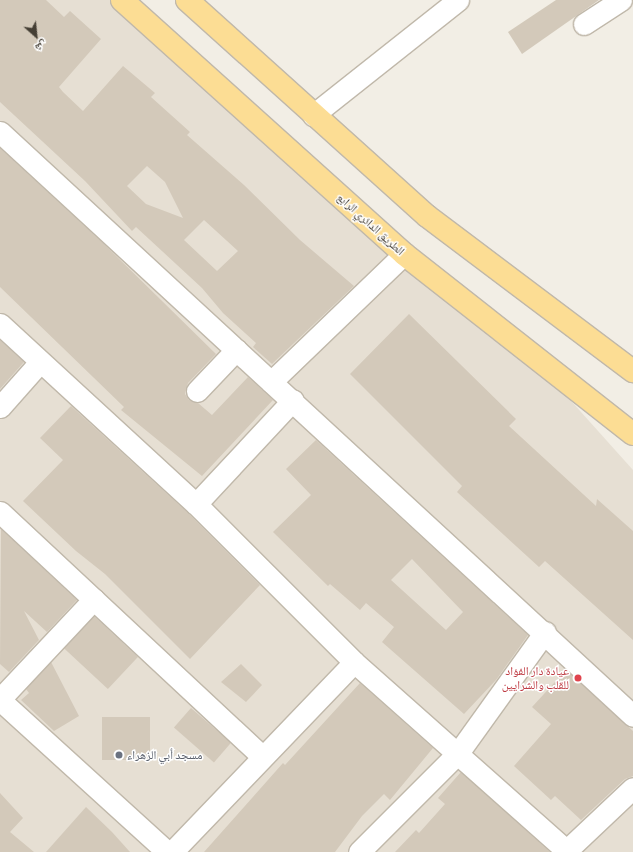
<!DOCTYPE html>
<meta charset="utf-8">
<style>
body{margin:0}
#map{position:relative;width:633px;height:852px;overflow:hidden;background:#f2eee5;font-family:Commissioner,"Noto Naskh Arabic",sans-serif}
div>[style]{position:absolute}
.residential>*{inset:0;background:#e6dfd3}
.building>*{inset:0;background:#d3c9ba;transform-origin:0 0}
.roads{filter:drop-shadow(1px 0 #c0b8aa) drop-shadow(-1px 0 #c0b8aa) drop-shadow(0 1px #c0b8aa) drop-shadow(0 -1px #c0b8aa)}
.minor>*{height:21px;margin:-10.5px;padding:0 10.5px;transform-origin:10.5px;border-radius:10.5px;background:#fff}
.major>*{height:22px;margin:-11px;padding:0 11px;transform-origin:11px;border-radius:11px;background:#fcdd94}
.dots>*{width:11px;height:11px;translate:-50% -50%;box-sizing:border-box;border:2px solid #fff;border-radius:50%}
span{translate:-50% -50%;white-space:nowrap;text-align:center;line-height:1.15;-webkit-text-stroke:3px #fff;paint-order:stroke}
.street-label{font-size:12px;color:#443e34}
.health-label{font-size:12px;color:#be3a42}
.right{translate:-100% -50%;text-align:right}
.worship-label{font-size:12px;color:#5b616d}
.left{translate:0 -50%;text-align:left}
.north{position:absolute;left:16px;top:16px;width:40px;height:40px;-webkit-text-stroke:3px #fff;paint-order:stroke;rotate:153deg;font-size:11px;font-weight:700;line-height:16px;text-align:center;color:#443e34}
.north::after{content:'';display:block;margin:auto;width:14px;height:18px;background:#443e34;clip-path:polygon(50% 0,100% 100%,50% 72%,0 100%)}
</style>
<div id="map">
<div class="residential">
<div style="clip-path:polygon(0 0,114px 0,529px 354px,633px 470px,633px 852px,0 852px)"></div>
</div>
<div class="building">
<div style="clip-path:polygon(evenodd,0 0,46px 0,64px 17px,70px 11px,101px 39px,59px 87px,63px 92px,83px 111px,123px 66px,155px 93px,151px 97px,190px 132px,187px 135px,244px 185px,300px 240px,354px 286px,272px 364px,253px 347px,256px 343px,223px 313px,202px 288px,136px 227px,132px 231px,85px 181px,0 102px,0 0,147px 166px,165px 182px,183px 218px,146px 204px,127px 186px,147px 166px,0 0,204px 220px,238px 251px,217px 271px,184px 240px,204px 220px)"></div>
<div style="clip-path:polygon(556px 0,599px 0,522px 54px,508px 32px)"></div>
<div style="clip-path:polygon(0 148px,104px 244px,216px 354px,188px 383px,185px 394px,189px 400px,198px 403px,212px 415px,248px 377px,273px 400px,202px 476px,121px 410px,124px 407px,0 287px)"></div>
<div style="clip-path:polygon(409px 314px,516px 419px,509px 426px,596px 506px,597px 499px,633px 531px,633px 640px,545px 561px,539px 567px,457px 492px,462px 486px,350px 374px)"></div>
<div style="clip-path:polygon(0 340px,24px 362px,0 389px)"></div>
<div style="clip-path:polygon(71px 406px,188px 513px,260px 585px,190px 659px,105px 574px,76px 551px,23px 501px,63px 460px,40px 438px)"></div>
<div style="clip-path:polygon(evenodd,316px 440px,528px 635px,496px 680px,464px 714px,382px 642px,394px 627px,366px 603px,360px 610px,330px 584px,328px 586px,273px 532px,311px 495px,286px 469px,316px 440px,412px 559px,463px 612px,446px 630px,391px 580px,412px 559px)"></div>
<div style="clip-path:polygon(1px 529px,77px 600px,47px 632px,24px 611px,39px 640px,9px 672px,0 664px)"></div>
<div style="left:94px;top:616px;width:60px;height:44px;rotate:43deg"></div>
<div style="clip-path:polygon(51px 662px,79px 716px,54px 731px,21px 700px,29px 693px,26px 689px)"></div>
<div style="clip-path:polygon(241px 664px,262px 685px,246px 702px,221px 682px)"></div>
<div style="clip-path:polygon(566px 670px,633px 731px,633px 776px,625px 779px,581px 820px,555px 796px,551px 800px,514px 766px,551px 724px,532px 707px)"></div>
<div style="clip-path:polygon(360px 683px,433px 748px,390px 800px,384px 794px,362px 816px,335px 852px,204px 852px,283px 763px,285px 765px)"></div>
<div style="left:191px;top:708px;width:53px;height:26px;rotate:41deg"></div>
<div style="left:102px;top:717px;width:48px;height:43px"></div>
<div style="clip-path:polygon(461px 772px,550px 852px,395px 852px,416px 830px,419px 833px,445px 804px,438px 798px)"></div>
<div style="clip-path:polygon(0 793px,23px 818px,10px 832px,34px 852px,0 852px)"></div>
<div style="clip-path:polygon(86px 807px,112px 832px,130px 852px,46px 852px)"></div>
</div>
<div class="roads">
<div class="minor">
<div style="left:584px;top:24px;width:44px;rotate:-33deg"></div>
<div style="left:313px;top:115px;width:185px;rotate:-38.4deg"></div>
<div style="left:0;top:132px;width:861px;rotate:42.69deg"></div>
<div style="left:0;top:324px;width:266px;rotate:42.6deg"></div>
<div style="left:196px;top:504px;width:223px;rotate:45deg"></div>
<div style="left:354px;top:662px;width:283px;rotate:41.6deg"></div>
<div style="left:271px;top:382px;width:185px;rotate:-43.9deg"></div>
<div style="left:197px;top:391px;width:57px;rotate:-46.4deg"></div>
<div style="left:0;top:407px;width:60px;rotate:-48.4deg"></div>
<div style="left:196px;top:504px;width:142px;rotate:-47deg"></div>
<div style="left:0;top:512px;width:359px;rotate:43deg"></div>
<div style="left:0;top:699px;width:137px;rotate:-46.8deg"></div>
<div style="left:0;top:700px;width:226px;rotate:42.3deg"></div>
<div style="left:172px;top:852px;width:263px;rotate:-46.2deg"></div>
<div style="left:359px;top:852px;width:140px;rotate:-45deg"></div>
<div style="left:458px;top:753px;width:149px;rotate:-54.3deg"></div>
<div style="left:565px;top:852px;width:93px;rotate:-43.3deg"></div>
</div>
<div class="major">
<div style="left:122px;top:0;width:380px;rotate:42deg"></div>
<div style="left:404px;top:254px;width:291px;rotate:38.2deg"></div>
<div style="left:187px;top:0;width:323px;rotate:42deg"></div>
<div style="left:427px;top:216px;width:258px;rotate:37deg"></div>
</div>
</div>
<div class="dots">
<div style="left:578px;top:678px;background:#e0444e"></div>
<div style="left:119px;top:755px;background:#6b7280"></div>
</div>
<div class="street-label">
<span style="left:371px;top:224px;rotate:42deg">الطريق الدائري الرابع</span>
</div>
<div class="health-label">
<span class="right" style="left:569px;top:678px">عيادة دار الفؤاد<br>للقلب والشرايين</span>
</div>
<div class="worship-label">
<span class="left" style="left:127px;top:755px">مسجد أبي الزهراء</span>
</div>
<div class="north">ش</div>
</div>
